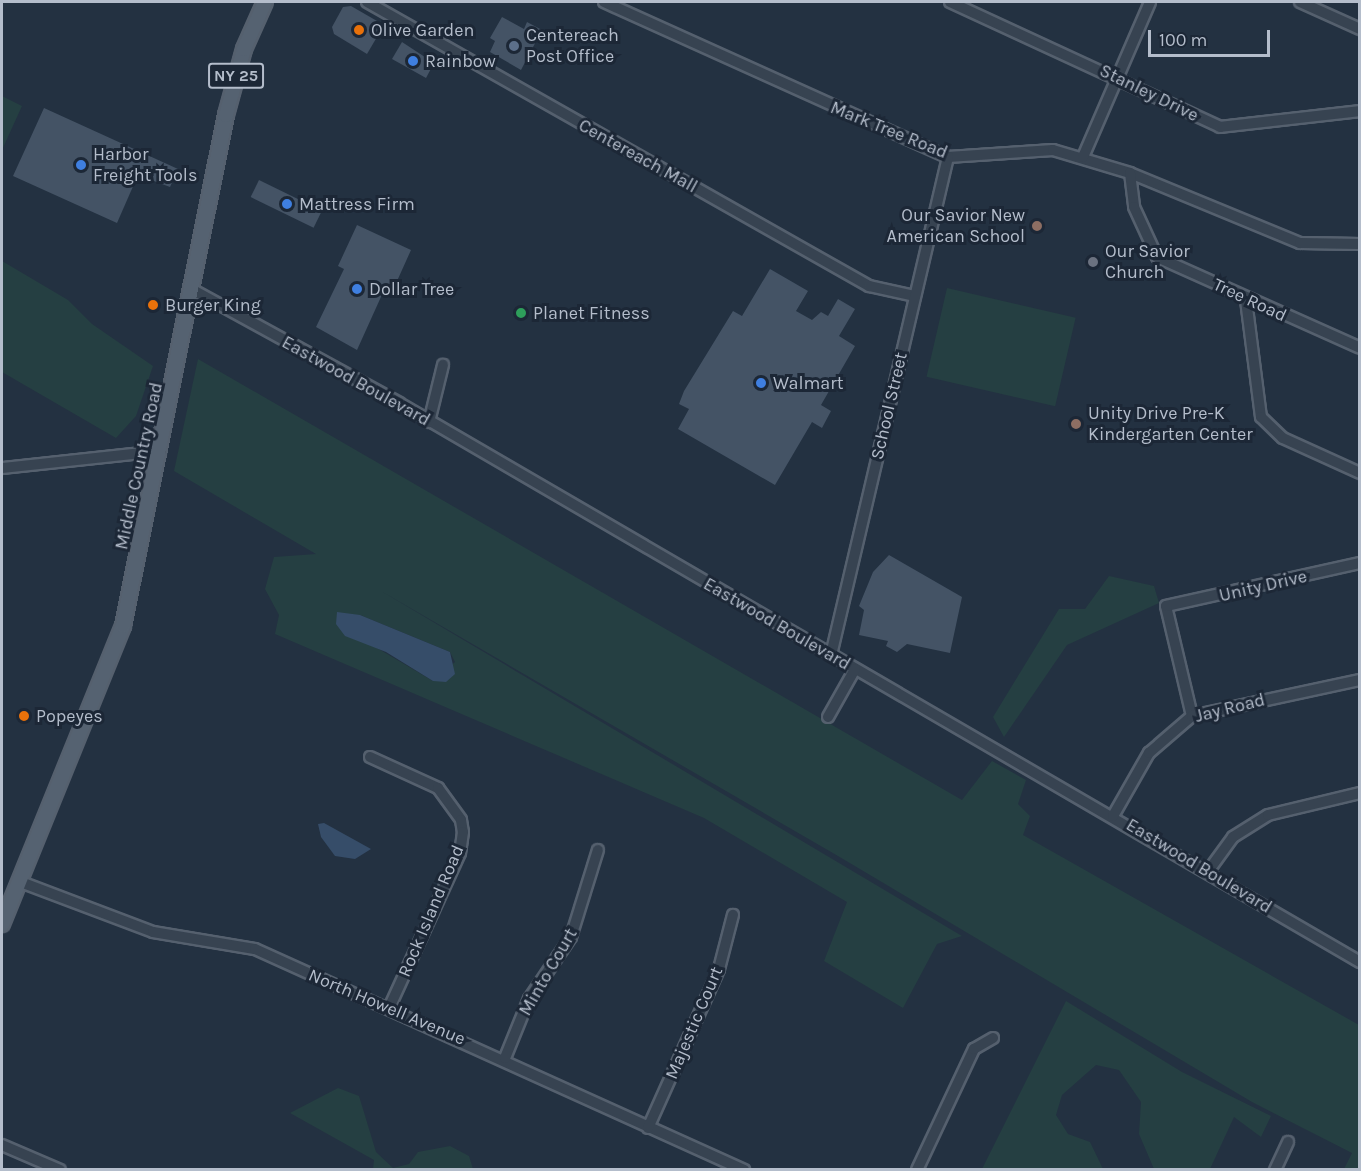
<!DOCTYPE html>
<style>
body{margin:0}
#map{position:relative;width:1361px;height:1171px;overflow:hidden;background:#233141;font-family:Karla,sans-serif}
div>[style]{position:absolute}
.green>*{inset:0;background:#253f42;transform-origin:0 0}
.water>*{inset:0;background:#364d69}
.building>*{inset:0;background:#445365;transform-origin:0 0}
.roads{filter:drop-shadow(2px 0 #55606e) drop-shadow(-2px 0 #55606e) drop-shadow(0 2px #55606e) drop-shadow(0 -2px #55606e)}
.minor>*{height:10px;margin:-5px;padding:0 5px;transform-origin:5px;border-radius:5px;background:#374351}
.major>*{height:14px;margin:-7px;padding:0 7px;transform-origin:7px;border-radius:7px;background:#556271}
.dots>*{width:16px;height:16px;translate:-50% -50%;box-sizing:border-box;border:3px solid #1c2736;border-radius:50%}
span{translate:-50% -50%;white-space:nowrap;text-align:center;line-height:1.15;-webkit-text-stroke:6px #1c2736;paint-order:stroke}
.shield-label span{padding:2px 4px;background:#1c2736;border:2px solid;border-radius:4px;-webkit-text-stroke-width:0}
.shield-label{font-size:16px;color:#b4bdcb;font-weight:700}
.poi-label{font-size:18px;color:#b4bdcb}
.left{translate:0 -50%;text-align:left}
.right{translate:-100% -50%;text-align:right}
.street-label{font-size:18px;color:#b4bdcb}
.frame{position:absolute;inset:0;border:3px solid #b4bdcb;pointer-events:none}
.scale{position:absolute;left:1148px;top:30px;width:122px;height:27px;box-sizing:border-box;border:3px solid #b4bdcb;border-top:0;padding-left:8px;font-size:18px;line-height:21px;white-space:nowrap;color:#b4bdcb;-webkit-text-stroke:4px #1c2736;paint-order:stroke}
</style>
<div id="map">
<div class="green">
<div style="clip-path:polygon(2px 96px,22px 106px,2px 150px)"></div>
<div style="clip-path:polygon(2px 261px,68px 300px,92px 324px,153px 366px,136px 416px,116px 438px,2px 372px)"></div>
<div style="left:947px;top:288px;width:132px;height:91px;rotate:13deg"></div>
<div style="clip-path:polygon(evenodd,198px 359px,962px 800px,992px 761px,1026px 780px,1018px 804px,1030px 816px,1023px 835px,1359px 1025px,1359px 1169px,1344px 1169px,1352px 1153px,1252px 1102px,838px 856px,381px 591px,962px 936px,937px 944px,903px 1008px,824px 961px,847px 902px,704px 818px,275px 634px,279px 615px,265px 589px,274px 557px,316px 554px,174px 471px,198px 359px,360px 615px,450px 652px,455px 662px,433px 681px,377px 648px,360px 615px)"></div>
<div style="clip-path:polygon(1109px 576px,1154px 586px,1159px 603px,1067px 645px,1004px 737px,993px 717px,1059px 609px,1085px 609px)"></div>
<div style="clip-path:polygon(1066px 1001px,1182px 1072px,1271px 1116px,1261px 1137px,1234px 1117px,1210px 1169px,1154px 1169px,1139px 1134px,1141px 1102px,1119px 1070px,1096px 1065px,1062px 1095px,1056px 1115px,1068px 1134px,1090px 1142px,1103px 1169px,982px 1169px)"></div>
<div style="clip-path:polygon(338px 1088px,359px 1096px,376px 1152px,393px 1168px,409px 1164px,418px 1152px,450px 1146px,469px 1156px,473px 1169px,373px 1169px,374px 1160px,290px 1113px)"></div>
</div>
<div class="water">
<div style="clip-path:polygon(337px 612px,360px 615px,450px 652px,455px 674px,446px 682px,433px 681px,386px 652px,345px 636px,336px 624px)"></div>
<div style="clip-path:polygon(324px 823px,371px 849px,355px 859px,335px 856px,321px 837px,318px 824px)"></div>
</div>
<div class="building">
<div style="clip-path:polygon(351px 6px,384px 25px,367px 54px,334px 34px,332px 27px,343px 7px)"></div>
<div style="clip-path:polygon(502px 17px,524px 29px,527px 22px,542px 30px,521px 70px,490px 52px,495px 41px,490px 38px)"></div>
<div style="clip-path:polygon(402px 42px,434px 63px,426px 78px,392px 59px)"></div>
<div style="clip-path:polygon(44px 108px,178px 169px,170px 187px,138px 175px,117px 223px,13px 176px)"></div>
<div style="left:259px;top:180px;width:70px;height:19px;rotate:26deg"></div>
<div style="clip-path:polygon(357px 225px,411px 250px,393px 290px,385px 288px,357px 350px,316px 327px,344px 269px,338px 266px)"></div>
<div style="clip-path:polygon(770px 269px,808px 291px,796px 311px,812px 320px,821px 312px,828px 316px,838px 299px,855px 309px,839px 336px,855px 346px,821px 405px,831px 411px,822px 428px,812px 422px,775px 485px,678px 429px,689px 409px,679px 404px,684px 391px,733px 311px,742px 316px)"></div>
<div style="clip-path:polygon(889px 555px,962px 597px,950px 653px,907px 644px,897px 652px,886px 646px,888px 641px,859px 635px,864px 610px,859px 606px,873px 572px)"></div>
</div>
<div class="roads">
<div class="minor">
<div style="left:367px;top:2px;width:577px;rotate:29.5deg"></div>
<div style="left:869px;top:286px;width:47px;rotate:12.3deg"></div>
<div style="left:604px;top:2px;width:377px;rotate:24.3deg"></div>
<div style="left:948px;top:157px;width:105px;rotate:-3.8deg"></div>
<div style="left:1053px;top:150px;width:80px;rotate:16.6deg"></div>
<div style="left:1130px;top:173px;width:184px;rotate:22.4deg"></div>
<div style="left:1300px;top:243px;width:60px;rotate:1deg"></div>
<div style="left:950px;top:2px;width:298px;rotate:24.8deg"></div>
<div style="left:1220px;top:127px;width:141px;rotate:-6.5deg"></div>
<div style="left:1300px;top:2px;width:66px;rotate:24.2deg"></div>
<div style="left:1083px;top:157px;width:169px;rotate:-66.6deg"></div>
<div style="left:1130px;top:173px;width:34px;rotate:83deg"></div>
<div style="left:1134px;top:207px;width:55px;rotate:65.3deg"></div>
<div style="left:1157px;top:257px;width:222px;rotate:24.1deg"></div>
<div style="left:193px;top:290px;width:235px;rotate:28.7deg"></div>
<div style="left:399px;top:403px;width:1112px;rotate:30.19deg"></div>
<div style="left:1246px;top:300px;width:118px;rotate:82.7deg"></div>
<div style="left:1261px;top:417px;width:30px;rotate:44deg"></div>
<div style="left:1283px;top:438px;width:85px;rotate:24.4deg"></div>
<div style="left:429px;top:422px;width:59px;rotate:-76.2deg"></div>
<div style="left:2px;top:468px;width:159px;rotate:-6.1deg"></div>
<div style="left:831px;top:655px;width:512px;rotate:-76.78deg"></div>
<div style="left:1192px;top:716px;width:113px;rotate:-103.3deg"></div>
<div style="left:1166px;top:606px;width:199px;rotate:-12.5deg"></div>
<div style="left:828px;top:717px;width:55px;rotate:-60.6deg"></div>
<div style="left:370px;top:757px;width:75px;rotate:24.5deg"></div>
<div style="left:438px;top:788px;width:39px;rotate:54deg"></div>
<div style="left:461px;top:820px;width:12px;rotate:81deg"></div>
<div style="left:463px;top:832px;width:21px;rotate:98deg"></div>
<div style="left:460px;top:853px;width:168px;rotate:114.6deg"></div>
<div style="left:1113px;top:816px;width:73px;rotate:-60.3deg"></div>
<div style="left:1149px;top:753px;width:57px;rotate:-40.7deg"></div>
<div style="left:1192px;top:716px;width:172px;rotate:-12.1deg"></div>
<div style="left:1209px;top:870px;width:41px;rotate:-54deg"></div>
<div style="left:1233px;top:837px;width:41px;rotate:-32.2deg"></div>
<div style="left:1268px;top:815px;width:95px;rotate:-13.4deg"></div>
<div style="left:18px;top:881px;width:144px;rotate:20.7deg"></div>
<div style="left:153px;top:932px;width:103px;rotate:9.5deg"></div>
<div style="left:255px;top:949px;width:537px;rotate:24.32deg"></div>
<div style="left:505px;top:1058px;width:64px;rotate:-67.9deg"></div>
<div style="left:529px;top:999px;width:75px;rotate:-55.9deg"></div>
<div style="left:571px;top:937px;width:91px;rotate:-72.8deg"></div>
<div style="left:648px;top:1128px;width:174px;rotate:-65.9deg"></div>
<div style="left:719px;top:969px;width:56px;rotate:-75.5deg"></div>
<div style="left:2px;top:1145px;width:63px;rotate:23.3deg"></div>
<div style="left:917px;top:1170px;width:134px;rotate:-64.8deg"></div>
<div style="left:974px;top:1049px;width:22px;rotate:-30deg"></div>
<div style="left:1275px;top:1170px;width:31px;rotate:-65deg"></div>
</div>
<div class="major">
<div style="left:2px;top:924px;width:322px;rotate:-67.9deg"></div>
<div style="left:123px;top:626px;width:521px;rotate:-78.6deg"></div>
<div style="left:226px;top:115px;width:68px;rotate:-74.7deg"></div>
<div style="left:244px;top:49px;width:51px;rotate:-65.9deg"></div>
</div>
</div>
<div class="dots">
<div style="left:359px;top:30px;background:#e8710a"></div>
<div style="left:514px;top:46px;background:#5c6f8a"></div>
<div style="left:413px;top:61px;background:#3f7fe0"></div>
<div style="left:81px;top:165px;background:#3f7fe0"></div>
<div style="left:287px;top:204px;background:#3f7fe0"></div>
<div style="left:1037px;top:226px;background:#8d6e63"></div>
<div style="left:1093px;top:262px;background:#6b7280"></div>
<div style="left:357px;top:289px;background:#3f7fe0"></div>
<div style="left:153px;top:305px;background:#e8710a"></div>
<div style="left:521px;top:313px;background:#2e9e5b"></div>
<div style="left:761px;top:383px;background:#3f7fe0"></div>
<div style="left:1076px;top:424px;background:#8d6e63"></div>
<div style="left:24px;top:716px;background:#e8710a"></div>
</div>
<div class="shield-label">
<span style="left:236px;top:76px">NY 25</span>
</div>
<div class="poi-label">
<span class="left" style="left:371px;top:30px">Olive Garden</span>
<span class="left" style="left:526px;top:46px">Centereach<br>Post Office</span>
<span class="left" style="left:425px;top:61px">Rainbow</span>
<span class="left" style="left:93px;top:165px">Harbor<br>Freight Tools</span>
<span class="left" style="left:299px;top:204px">Mattress Firm</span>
<span class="right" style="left:1025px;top:226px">Our Savior New<br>American School</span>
<span class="left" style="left:1105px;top:262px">Our Savior<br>Church</span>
<span class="left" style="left:369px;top:289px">Dollar Tree</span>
<span class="left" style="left:165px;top:305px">Burger King</span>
<span class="left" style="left:533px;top:313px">Planet Fitness</span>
<span class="left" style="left:773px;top:383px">Walmart</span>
<span class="left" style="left:1088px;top:424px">Unity Drive Pre-K<br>Kindergarten Center</span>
<span class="left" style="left:36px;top:716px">Popeyes</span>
</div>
<div class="street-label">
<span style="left:1149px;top:93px;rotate:26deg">Stanley Drive</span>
<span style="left:889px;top:130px;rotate:22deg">Mark Tree Road</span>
<span style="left:638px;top:156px;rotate:29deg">Centereach Mall</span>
<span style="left:1250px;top:300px;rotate:25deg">Tree Road</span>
<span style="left:356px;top:381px;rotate:29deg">Eastwood Boulevard</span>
<span style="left:889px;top:406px;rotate:-77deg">School Street</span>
<span style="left:139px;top:466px;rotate:-78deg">Middle Country Road</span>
<span style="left:1263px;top:586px;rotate:-13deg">Unity Drive</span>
<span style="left:777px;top:624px;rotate:30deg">Eastwood Boulevard</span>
<span style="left:1230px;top:708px;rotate:-14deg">Jay Road</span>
<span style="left:1199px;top:866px;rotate:31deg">Eastwood Boulevard</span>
<span style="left:431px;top:911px;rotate:-67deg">Rock Island Road</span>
<span style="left:548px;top:972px;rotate:-60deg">Minto Court</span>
<span style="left:387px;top:1007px;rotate:23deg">North Howell Avenue</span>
<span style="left:694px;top:1023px;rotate:-67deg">Majestic Court</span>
</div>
<div class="frame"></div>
<div class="scale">100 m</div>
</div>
